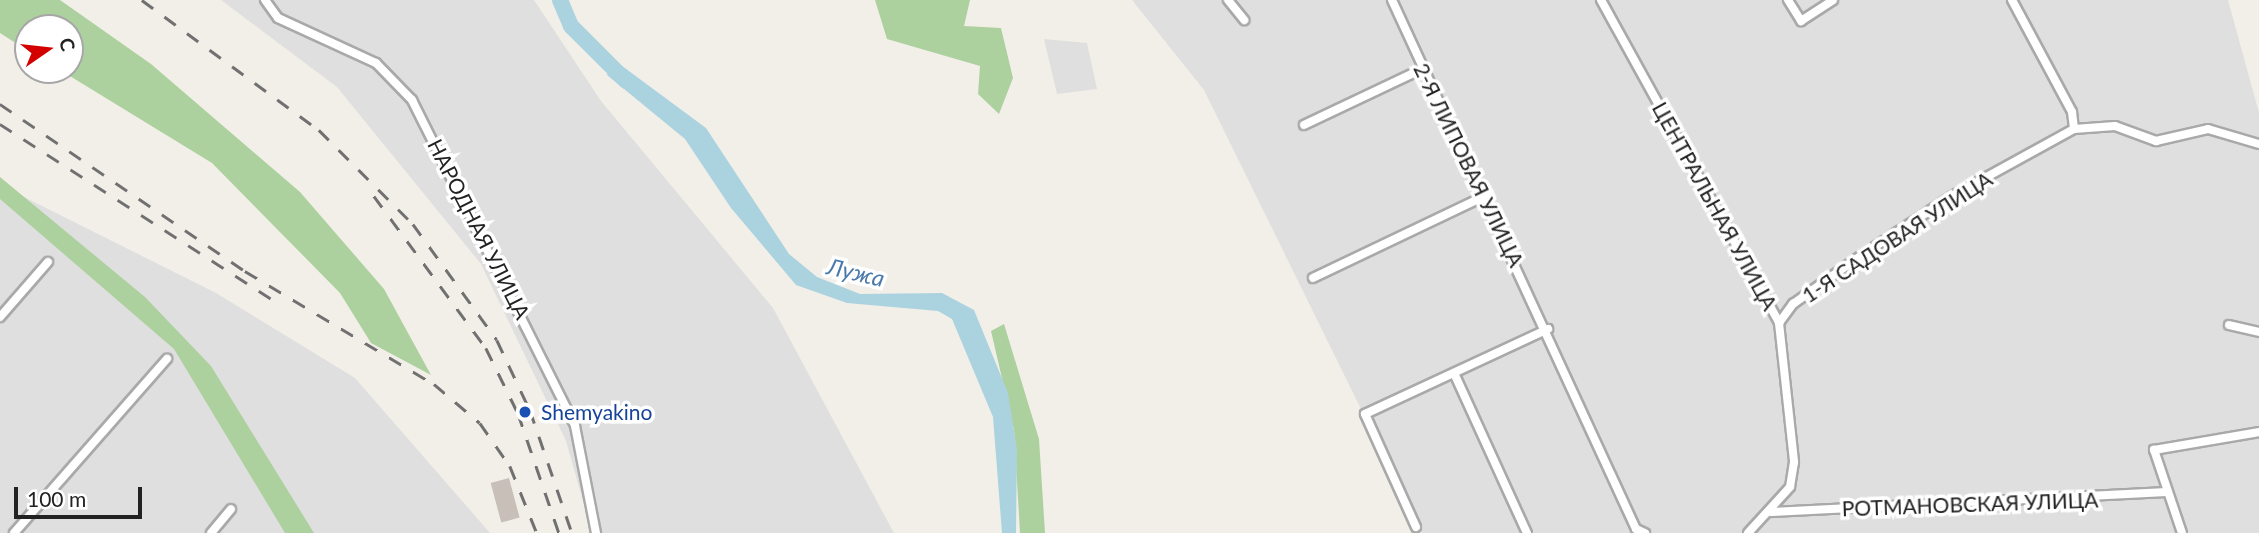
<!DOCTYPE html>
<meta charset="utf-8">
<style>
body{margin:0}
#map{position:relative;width:2259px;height:533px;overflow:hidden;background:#f2efe9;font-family:Lato,sans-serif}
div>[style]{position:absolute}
.residential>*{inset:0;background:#e0dfdf}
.forest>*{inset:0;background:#add19e}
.water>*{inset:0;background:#aad3df}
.river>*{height:16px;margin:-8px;padding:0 8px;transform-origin:8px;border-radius:8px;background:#aad3df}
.building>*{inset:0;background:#c7bfb8;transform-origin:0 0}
.roads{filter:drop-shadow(2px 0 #a9a9a9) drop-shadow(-2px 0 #a9a9a9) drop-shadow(0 2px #a9a9a9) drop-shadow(0 -2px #a9a9a9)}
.minor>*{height:8px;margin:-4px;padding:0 4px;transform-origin:4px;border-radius:4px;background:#fff}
.rail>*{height:2.5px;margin-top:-1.25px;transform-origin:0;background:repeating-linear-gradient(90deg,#707070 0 14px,transparent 0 28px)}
.dots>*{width:19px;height:19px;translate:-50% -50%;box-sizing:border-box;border:4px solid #fff;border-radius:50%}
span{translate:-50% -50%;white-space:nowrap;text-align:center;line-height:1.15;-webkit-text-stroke:7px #fff;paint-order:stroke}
.street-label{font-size:21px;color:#222}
.transit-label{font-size:21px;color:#164399}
.left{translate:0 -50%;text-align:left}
.water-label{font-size:23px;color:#4a7aab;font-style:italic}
.north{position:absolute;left:14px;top:14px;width:70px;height:70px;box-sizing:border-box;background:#fff;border:2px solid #a7a7a7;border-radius:50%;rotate:76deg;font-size:19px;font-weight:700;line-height:28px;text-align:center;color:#222}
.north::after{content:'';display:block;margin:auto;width:24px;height:32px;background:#d40000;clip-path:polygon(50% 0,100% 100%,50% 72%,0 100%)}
.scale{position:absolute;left:14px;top:487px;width:128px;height:32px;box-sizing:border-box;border:4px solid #222;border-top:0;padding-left:9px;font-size:21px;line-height:24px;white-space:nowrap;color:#222;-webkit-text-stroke:5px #fff;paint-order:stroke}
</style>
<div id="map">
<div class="residential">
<div style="clip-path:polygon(221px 0,534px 0,601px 101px,773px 308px,894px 533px,592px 533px,566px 441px,481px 264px,337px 87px)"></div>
<div style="clip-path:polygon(1132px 0,2228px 0,2259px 113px,2259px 533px,1422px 533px,1204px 90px)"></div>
<div style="clip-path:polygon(1044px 39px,1087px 43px,1097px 89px,1057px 94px)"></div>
<div style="clip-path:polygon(0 185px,216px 293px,355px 378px,490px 533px,0 533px)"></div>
</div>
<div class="forest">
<div style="clip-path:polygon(0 0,60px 0,151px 64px,300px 192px,384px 289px,431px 375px,371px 343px,340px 293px,212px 163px,60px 70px,70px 70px,70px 28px,28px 28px,28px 51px,0 33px)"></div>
<div style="clip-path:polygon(875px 0,970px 0,964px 26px,1001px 28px,1013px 78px,999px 114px,978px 94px,980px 66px,887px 39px)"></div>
<div style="clip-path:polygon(0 177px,145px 297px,211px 366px,314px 533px,285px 533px,174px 349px,0 199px)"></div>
<div style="clip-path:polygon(1004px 324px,1039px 439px,1045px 533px,1020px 533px,1014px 430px,991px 331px)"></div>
</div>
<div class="water">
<div style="clip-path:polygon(614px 60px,706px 128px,789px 254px,817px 277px,860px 294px,942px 293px,974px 310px,1008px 393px,1017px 450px,1016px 533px,1002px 533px,993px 417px,952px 319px,938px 311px,847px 303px,796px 285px,731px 208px,685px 139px,607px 75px)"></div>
</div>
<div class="river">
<div style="left:560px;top:0;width:28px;rotate:67deg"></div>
<div style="left:571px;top:26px;width:78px;rotate:45deg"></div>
</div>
<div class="building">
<div style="left:509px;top:478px;width:41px;height:19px;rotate:75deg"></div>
</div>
<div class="roads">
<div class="minor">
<div style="left:265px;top:0;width:22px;rotate:54deg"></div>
<div style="left:278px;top:18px;width:108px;rotate:24.7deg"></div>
<div style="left:376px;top:63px;width:52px;rotate:45.8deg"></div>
<div style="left:412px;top:100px;width:364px;rotate:63.4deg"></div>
<div style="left:575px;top:426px;width:109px;rotate:78.9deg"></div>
<div style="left:1228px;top:0;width:26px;rotate:51deg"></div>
<div style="left:1392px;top:0;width:583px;rotate:65.24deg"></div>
<div style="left:1636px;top:529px;width:10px;rotate:24deg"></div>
<div style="left:1601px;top:0;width:369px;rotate:61.1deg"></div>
<div style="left:1779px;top:323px;width:140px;rotate:83.8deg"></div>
<div style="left:1794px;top:462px;width:25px;rotate:99deg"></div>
<div style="left:1790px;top:487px;width:62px;rotate:132.4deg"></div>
<div style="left:1788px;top:0;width:25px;rotate:58deg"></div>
<div style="left:1801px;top:21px;width:38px;rotate:-33deg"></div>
<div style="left:2012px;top:0;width:127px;rotate:61.8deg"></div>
<div style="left:2072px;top:112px;width:17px;rotate:83deg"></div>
<div style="left:1304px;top:125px;width:131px;rotate:-25.4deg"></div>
<div style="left:1313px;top:278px;width:193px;rotate:-25.5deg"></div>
<div style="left:0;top:317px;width:73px;rotate:-48.9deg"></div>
<div style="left:1779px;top:323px;width:24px;rotate:-54deg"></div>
<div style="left:1793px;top:304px;width:77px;rotate:-35.5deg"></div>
<div style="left:1856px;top:259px;width:115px;rotate:-33.3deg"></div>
<div style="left:1952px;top:196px;width:139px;rotate:-28.8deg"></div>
<div style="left:2074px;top:129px;width:41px;rotate:-4.2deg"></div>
<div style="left:2115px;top:126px;width:44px;rotate:20.1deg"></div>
<div style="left:2156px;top:141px;width:53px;rotate:-13deg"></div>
<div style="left:2208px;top:129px;width:53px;rotate:16.4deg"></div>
<div style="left:2229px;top:325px;width:31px;rotate:13deg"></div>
<div style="left:1454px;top:373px;width:176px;rotate:65.5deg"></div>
<div style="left:1771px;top:512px;width:397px;rotate:-2.9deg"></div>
<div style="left:1416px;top:527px;width:124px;rotate:-114.3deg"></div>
<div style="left:1365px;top:414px;width:202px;rotate:-24.9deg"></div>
<div style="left:14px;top:533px;width:232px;rotate:-48.7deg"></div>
<div style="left:211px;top:533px;width:31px;rotate:-50deg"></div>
<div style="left:2182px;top:533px;width:88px;rotate:-108.6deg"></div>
<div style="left:2154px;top:450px;width:107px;rotate:-9.7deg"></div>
</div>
</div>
<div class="rail">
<div style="left:142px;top:0;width:220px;rotate:36.3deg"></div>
<div style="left:319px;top:130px;width:133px;rotate:45deg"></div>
<div style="left:413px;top:224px;width:143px;rotate:54.1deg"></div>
<div style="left:497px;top:340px;width:77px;rotate:64.8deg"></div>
<div style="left:530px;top:410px;width:130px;rotate:71.1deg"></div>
<div style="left:0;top:104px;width:297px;rotate:34.3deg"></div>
<div style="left:245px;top:271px;width:220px;rotate:30.9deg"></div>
<div style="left:434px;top:384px;width:60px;rotate:40.3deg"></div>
<div style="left:480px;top:423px;width:52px;rotate:55.1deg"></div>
<div style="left:510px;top:466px;width:72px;rotate:68.1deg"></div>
<div style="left:0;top:124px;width:325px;rotate:32.8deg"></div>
<div style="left:374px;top:196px;width:189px;rotate:53.6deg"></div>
<div style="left:486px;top:348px;width:72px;rotate:63.8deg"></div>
<div style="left:518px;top:413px;width:127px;rotate:71.1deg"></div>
</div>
<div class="dots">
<div style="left:525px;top:412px;background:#1a4fb4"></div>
</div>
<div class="street-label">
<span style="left:1469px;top:165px;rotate:64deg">2-Я ЛИПОВАЯ УЛИЦА</span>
<span style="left:1715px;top:206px;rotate:61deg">ЦЕНТРАЛЬНАЯ УЛИЦА</span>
<span style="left:479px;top:229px;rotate:63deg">НАРОДНАЯ УЛИЦА</span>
<span style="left:1897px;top:237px;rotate:-33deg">1-Я САДОВАЯ УЛИЦА</span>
<span style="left:1970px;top:504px;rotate:-2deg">РОТМАНОВСКАЯ УЛИЦА</span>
</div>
<div class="transit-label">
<span class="left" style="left:541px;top:412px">Shemyakino</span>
</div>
<div class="water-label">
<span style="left:856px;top:272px;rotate:13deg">Лужа</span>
</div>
<div class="north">С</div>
<div class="scale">100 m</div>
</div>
